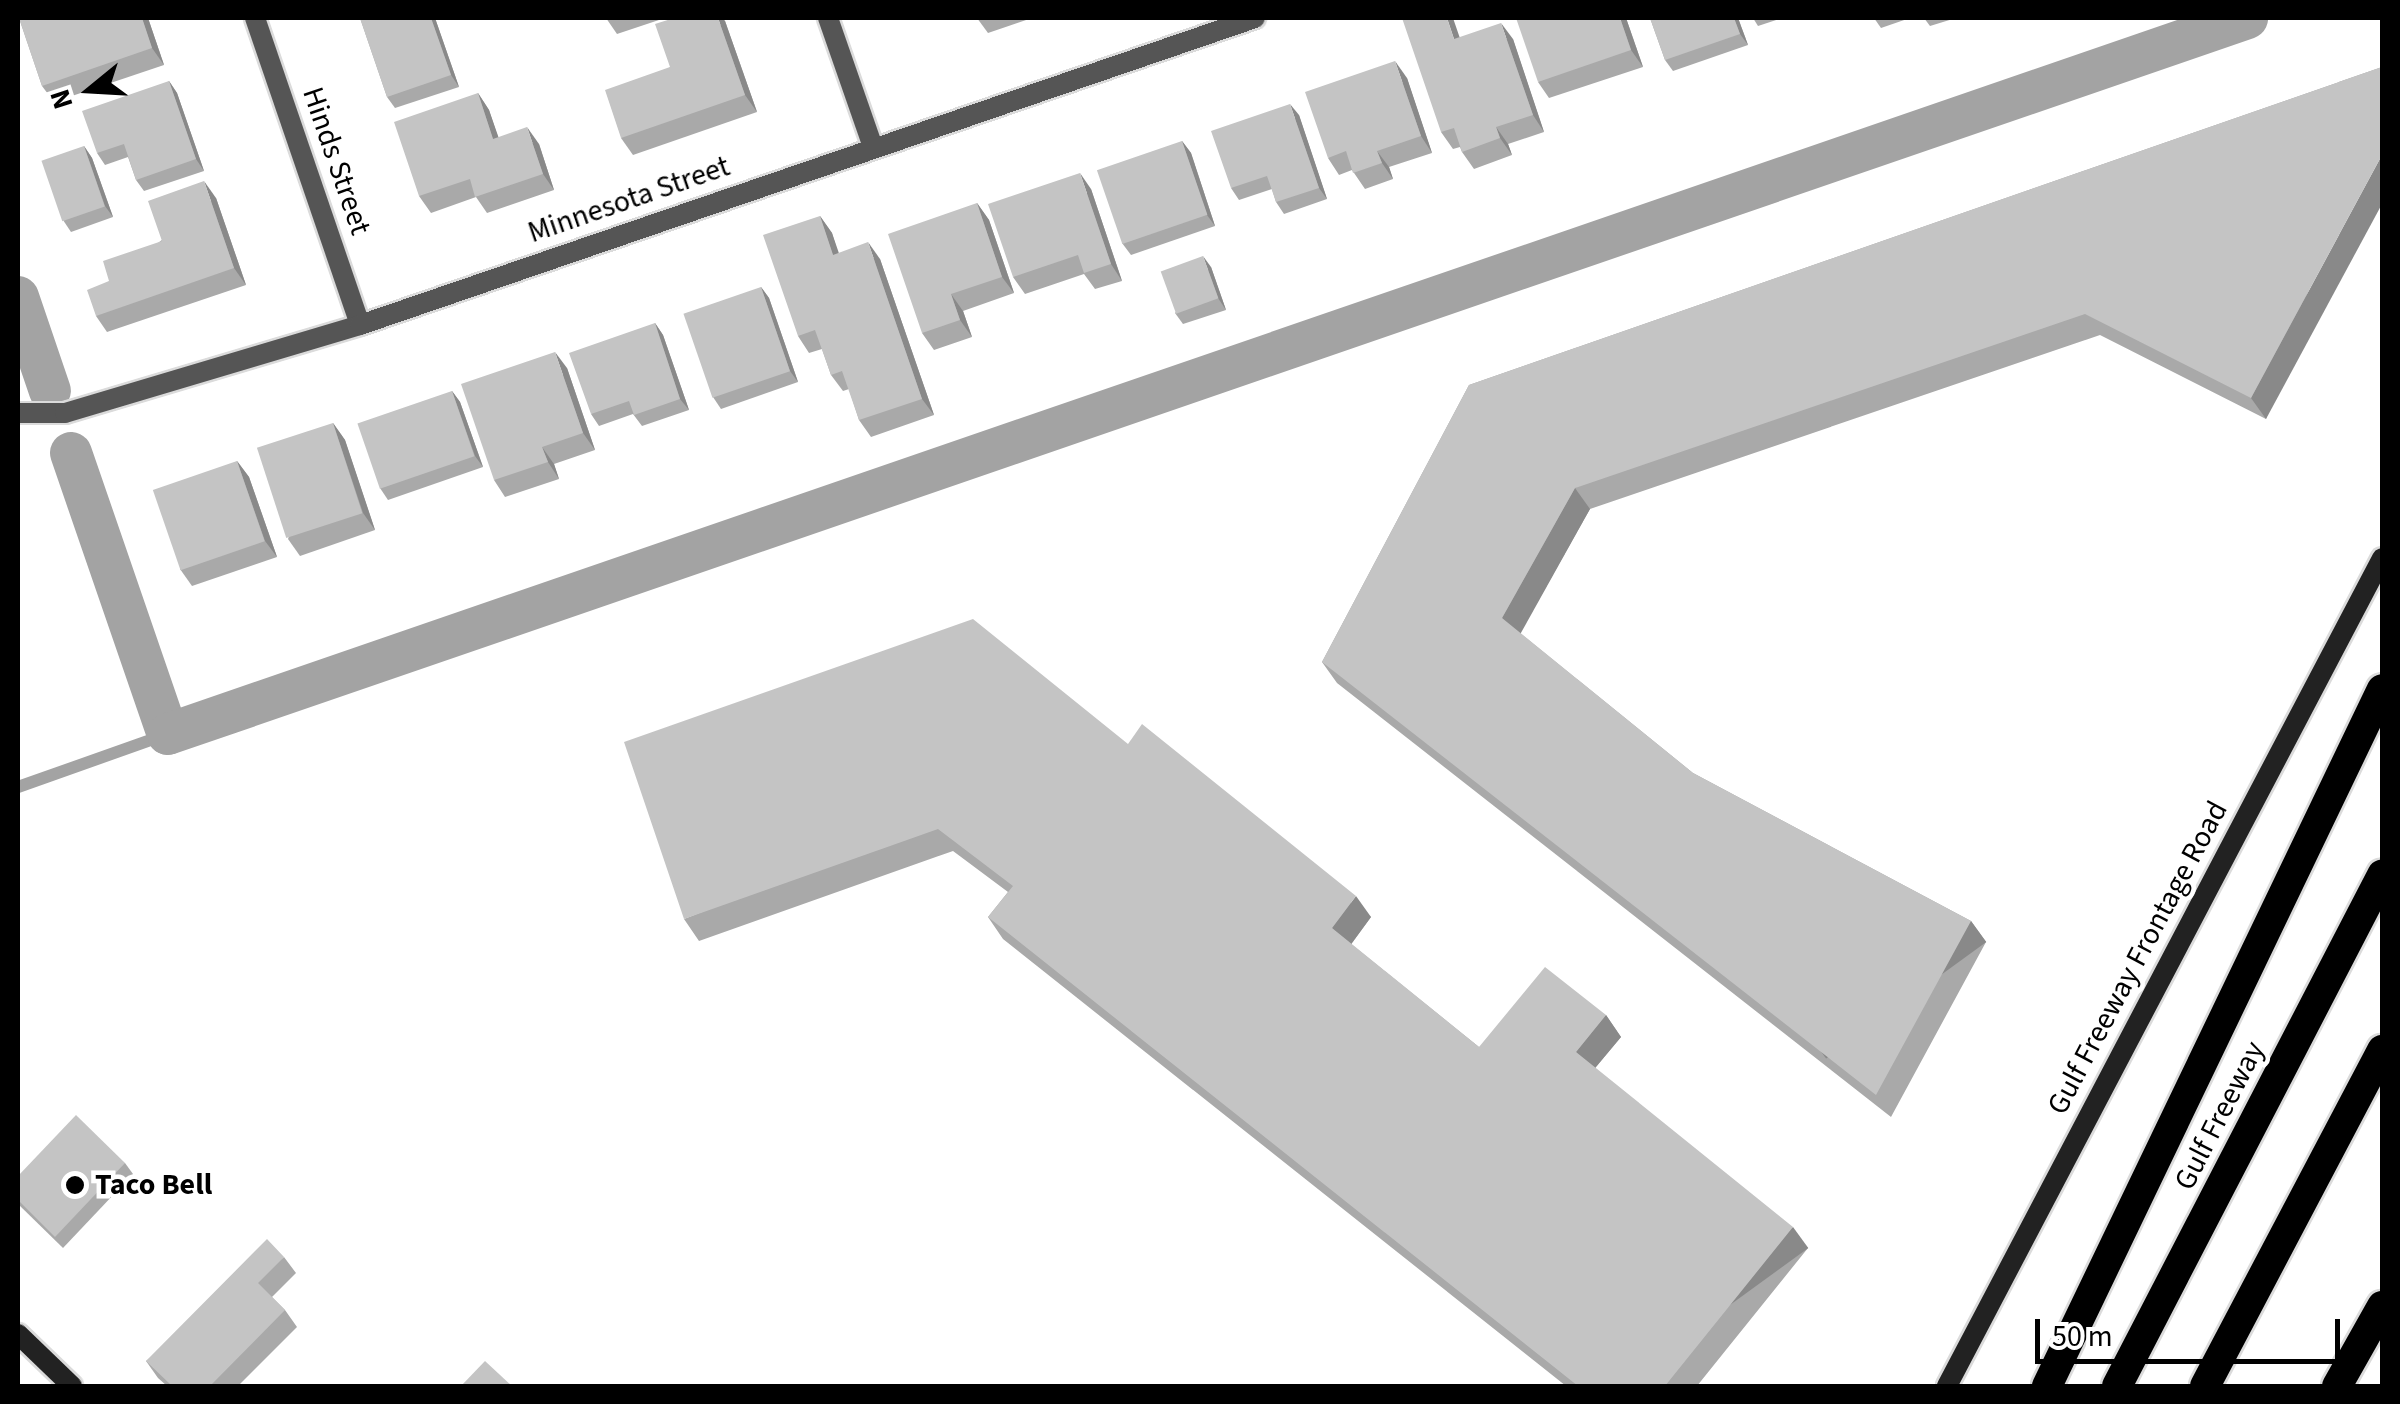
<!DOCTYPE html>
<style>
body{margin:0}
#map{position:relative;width:2400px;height:1404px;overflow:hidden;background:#fff;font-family:"Source Sans 3",sans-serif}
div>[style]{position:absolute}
.stream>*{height:12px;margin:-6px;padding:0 6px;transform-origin:6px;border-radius:6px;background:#a3a3a3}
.canal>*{height:42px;margin:-21px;padding:0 21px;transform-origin:21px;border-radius:21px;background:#a3a3a3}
.roads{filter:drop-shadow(2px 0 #dbdbdb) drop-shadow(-2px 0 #dbdbdb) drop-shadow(0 2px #dbdbdb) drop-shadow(0 -2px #dbdbdb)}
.minor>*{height:20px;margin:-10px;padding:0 10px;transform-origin:10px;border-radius:10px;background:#555}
.secondary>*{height:20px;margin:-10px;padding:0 10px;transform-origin:10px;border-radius:10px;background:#222}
.motorway>*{height:30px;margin:-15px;padding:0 15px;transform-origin:15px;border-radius:15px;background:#000}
.wall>*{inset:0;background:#a9a9a9}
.shaded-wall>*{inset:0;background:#898989;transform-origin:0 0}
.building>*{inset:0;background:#c4c4c4;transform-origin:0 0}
.dots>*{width:28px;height:28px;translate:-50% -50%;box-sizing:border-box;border:5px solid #fff;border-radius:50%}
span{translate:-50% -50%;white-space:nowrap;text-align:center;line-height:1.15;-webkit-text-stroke:9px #fff;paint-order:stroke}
.street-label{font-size:30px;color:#000}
.poi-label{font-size:30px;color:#000;font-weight:700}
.left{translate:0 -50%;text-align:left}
.frame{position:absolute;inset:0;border:20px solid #000;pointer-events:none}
.north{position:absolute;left:40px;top:40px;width:100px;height:100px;-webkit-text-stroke:8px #fff;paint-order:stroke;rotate:252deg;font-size:28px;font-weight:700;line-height:40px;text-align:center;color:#000}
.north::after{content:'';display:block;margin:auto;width:35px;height:45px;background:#000;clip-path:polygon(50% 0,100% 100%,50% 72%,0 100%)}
.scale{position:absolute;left:2035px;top:1319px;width:305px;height:45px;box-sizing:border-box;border:5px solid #000;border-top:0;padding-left:12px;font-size:30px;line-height:35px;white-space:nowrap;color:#000;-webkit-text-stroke:8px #fff;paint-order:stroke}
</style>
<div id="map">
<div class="stream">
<div style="left:18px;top:787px;width:159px;rotate:-19.5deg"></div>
</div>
<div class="canal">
<div style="left:18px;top:297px;width:99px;rotate:71.2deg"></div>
<div style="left:71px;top:453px;width:297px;rotate:71deg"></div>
<div style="left:168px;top:734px;width:2199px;rotate:-19deg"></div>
</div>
<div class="roads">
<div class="minor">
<div style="left:255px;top:18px;width:324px;rotate:71.1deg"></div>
<div style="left:828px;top:18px;width:137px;rotate:70.8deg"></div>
<div style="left:18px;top:413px;width:47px"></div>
<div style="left:65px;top:413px;width:308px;rotate:-16.6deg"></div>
<div style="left:360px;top:325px;width:946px;rotate:-18.93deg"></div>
</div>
<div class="secondary">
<div style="left:18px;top:1334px;width:75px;rotate:43.9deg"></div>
<div style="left:1947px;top:1386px;width:935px;rotate:-62.28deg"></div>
</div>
<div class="motorway">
<div style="left:2047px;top:1386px;width:773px;rotate:-64.33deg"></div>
<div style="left:2117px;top:1386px;width:576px;rotate:-62.59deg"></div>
<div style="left:2205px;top:1386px;width:380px;rotate:-62.2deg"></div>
<div style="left:2337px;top:1386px;width:92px;rotate:-60.6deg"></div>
</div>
</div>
<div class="wall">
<div style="clip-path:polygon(19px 18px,148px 18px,164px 65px,54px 102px,42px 86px)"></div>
<div style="clip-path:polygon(360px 18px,435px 18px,459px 87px,395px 108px,387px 97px)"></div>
<div style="clip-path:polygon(606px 18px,665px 18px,617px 34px)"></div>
<div style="clip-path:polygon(977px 18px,1032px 18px,988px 33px)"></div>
<div style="clip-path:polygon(1626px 18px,1643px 67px,1549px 98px,1538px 82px)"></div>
<div style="clip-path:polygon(1650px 18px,1738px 18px,1748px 45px,1673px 71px,1665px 60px)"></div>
<div style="clip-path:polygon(1753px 18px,1782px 18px,1758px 26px)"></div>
<div style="clip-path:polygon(1874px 18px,1910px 18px,1881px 28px)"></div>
<div style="clip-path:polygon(1924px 18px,1956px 18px,1930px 26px)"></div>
<div style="clip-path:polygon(725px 21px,757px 112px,633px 155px,621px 138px,670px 67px)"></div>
<div style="clip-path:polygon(1459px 37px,1513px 39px,1544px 132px,1508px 144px,1512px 155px,1474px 169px,1462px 152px,1460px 147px,1453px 149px,1441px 132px)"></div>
<div style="clip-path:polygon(2382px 67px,2266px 419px,2100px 335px,1590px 509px,1520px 633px,1693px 773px,1971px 921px,1986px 942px,1891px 1117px,1337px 683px,1322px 662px,1469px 385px)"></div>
<div style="clip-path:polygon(1407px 78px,1432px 153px,1389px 167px,1393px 179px,1365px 189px,1352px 170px,1339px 175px,1328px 158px)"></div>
<div style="clip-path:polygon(169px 81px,177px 93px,204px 171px,144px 191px,136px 180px,128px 157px,105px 165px,97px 153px)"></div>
<div style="clip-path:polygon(478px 93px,489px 110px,498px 137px,539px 144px,554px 190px,487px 213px,476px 197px,431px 213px,419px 196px)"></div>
<div style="clip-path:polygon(1299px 115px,1327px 199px,1284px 214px,1276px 202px,1272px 189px,1239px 200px,1231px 188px)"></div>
<div style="clip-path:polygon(1182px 141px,1191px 153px,1215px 226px,1131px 255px,1122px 243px)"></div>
<div style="clip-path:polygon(84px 146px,92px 158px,113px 217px,71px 232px,63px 220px)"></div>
<div style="clip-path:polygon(1091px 189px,1122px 281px,1095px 289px,1084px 274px,1025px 294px,1013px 277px)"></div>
<div style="clip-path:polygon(216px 198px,246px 285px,107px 332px,96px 316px,109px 281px)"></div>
<div style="clip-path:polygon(977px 203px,989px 220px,1014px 293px,963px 311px,972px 337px,934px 350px,922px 333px)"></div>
<div style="clip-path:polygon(820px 216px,832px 233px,838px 253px,880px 259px,934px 415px,871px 437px,859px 420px,849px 389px,843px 391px,831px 375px,822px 349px,809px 353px,798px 336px)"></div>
<div style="clip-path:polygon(1211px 267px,1226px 310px,1183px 324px,1175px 313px)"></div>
<div style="clip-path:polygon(761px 287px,769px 298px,798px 382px,721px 409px,713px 397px)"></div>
<div style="clip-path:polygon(655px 323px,663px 335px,689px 410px,642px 426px,633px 414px,599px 426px,591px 414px)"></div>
<div style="clip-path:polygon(567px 368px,595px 450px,554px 464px,559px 479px,505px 497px,494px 480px)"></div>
<div style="clip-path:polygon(452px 391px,460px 402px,483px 467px,388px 500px,380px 488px)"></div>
<div style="clip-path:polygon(333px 423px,345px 440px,375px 530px,300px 556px,288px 539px)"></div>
<div style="clip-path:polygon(237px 461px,249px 477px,277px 557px,192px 586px,180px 569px)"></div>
<div style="clip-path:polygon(1128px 744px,1371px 917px,1351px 944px,1479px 1047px,1606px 1015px,1621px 1037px,1595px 1068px,1808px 1248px,1697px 1386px,1566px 1386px,1003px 939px,988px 917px,1008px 892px,953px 851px,699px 941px,684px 919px)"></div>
<div style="clip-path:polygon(125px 1163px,133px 1174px,63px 1248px,18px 1204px,18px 1176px)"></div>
<div style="clip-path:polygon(284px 1257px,296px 1273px,272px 1297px,285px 1310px,297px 1327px,238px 1386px,167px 1386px,158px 1378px,146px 1361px)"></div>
</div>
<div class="shaded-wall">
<div style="clip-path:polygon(142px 18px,148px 18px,164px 65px,152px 48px)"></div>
<div style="clip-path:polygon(431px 18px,435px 18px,459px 87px,451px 75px)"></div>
<div style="clip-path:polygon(718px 18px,723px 18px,725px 21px,757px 112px,745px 95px)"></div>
<div style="clip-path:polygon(1447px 18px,1453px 18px,1466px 56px,1454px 39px)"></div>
<div style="clip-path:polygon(1620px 18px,1626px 18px,1643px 67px,1631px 50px)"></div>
<div style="clip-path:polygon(1734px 18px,1738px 18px,1748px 45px,1740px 34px)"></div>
<div style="clip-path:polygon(1501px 23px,1513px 39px,1544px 132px,1533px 115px)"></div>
<div style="clip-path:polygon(1395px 61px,1407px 78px,1432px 153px,1421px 136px)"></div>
<div style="clip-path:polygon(169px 81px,177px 93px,204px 171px,196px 159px)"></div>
<div style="clip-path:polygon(478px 93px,489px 110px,505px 156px,493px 139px)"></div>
<div style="clip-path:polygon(1290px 104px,1299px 115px,1327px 199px,1319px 188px)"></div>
<div style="clip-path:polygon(527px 127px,539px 144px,554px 190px,543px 174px)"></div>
<div style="clip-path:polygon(1496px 127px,1508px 144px,1512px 155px,1500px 138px)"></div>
<div style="clip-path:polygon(1182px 141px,1191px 153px,1215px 226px,1207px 215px)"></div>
<div style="clip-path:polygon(84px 146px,92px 158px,113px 217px,105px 206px)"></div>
<div style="clip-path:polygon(1377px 151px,1389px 167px,1393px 179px,1382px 163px)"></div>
<div style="clip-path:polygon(2382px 155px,2382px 204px,2266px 419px,2251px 398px)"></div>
<div style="clip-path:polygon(1080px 173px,1091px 189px,1122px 281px,1111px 264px)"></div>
<div style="clip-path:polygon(204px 181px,216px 198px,246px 285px,234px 268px)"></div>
<div style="clip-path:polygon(977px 203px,989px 220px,1014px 293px,1002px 277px)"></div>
<div style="clip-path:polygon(820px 216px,832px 233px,845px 271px,833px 255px)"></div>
<div style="clip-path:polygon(868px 242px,880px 259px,934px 415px,922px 399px)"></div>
<div style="clip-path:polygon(1203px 256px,1211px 267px,1226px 310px,1218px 298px)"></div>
<div style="clip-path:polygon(761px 287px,769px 298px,798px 382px,790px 371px)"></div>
<div style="clip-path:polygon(951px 294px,963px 311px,972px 337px,960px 320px)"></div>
<div style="clip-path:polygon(655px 323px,663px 335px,689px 410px,680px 399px)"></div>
<div style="clip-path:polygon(555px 352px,567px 368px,595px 450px,583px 433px)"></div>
<div style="clip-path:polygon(452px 391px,460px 402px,483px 467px,475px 456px)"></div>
<div style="clip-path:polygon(333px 423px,345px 440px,375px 530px,363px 513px)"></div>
<div style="clip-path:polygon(542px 447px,554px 464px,559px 479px,548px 462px)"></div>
<div style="clip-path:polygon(237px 461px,249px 477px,277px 557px,265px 541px)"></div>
<div style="clip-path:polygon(1575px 488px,1590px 509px,1517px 640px,1502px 618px)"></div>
<div style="clip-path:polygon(18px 522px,20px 526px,18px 554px)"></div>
<div style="clip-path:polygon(1356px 896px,1371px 917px,1347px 950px,1332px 928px)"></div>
<div style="left:1971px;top:921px;width:26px;height:198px;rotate:54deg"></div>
<div style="clip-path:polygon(1606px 1015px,1621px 1037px,1591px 1073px,1576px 1052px)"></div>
<div style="left:1793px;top:1227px;width:26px;height:204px;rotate:54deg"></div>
</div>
<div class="building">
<div style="clip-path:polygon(19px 18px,142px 18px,152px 48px,42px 86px)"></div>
<div style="clip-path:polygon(360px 18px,431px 18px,451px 75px,387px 97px)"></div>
<div style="clip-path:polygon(674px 18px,718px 18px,745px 95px,621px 138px,605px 90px,670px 67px,655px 24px)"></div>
<div style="clip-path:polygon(1402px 18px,1447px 18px,1454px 39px,1501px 23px,1533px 115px,1496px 127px,1500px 138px,1462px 152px,1454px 128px,1441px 132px)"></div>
<div style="clip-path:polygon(1516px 18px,1620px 18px,1631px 50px,1538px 82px)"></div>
<div style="clip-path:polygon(1650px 18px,1734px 18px,1740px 34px,1665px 60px)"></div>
<div style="clip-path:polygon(1395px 61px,1421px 136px,1377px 151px,1382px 163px,1353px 173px,1346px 151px,1328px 158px,1305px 92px)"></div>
<div style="clip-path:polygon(2382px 67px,2382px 155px,2251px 398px,2085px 314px,1575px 488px,1502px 618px,1693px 773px,1971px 921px,1876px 1095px,1322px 662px,1469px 385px)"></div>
<div style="clip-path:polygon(169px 81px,196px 159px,136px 180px,124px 144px,97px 153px,82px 111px)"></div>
<div style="clip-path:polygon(478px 93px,493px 139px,527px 127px,543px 174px,475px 197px,470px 179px,419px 196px,394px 122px)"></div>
<div style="clip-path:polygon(1290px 104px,1319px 188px,1276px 202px,1267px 176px,1231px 188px,1211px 131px)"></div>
<div style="left:1182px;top:141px;width:78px;height:90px;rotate:71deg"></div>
<div style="left:84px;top:146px;width:64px;height:45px;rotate:71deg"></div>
<div style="clip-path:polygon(1080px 173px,1111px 264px,1084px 273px,1078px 255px,1013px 277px,988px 204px)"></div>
<div style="clip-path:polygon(204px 181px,234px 268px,96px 316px,87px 290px,109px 281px,103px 261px,162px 241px,148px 201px)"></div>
<div style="clip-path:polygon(977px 203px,1002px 277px,951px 294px,960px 320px,922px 333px,888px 234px)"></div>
<div style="clip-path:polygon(820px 216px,833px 255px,868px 242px,922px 399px,859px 420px,842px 371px,831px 375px,815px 330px,798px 336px,763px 235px)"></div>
<div style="left:1203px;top:256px;width:45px;height:45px;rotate:70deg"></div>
<div style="left:761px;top:287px;width:89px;height:82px;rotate:71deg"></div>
<div style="clip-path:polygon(655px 323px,680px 399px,634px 415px,629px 401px,591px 414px,569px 353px)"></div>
<div style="clip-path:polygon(555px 352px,583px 433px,542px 447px,548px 462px,494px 480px,461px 384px)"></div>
<div style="left:452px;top:391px;width:69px;height:100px;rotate:71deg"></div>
<div style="left:333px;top:423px;width:95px;height:80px;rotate:72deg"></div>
<div style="left:237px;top:461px;width:85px;height:89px;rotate:71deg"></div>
<div style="clip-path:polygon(973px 619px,1128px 744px,1142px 724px,1356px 896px,1332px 928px,1479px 1047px,1545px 967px,1606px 1015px,1576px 1052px,1793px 1227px,1665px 1386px,1578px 1386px,988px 917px,1013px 886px,938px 829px,684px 919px,624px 742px)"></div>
<div style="clip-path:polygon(76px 1115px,125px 1163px,55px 1237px,18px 1200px,18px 1176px)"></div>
<div style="clip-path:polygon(267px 1239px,284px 1257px,258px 1283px,285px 1310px,210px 1386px,172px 1386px,146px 1361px)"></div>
<div style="clip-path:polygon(485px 1361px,512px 1386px,461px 1386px)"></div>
</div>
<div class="dots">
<div style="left:75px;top:1185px;background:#000"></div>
</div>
<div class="street-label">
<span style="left:336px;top:161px;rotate:71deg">Hinds Street</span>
<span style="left:629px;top:200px;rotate:-19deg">Minnesota Street</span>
<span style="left:2138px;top:958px;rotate:-62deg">Gulf Freeway Frontage Road</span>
<span style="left:2220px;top:1116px;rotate:-63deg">Gulf Freeway</span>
</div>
<div class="poi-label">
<span class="left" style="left:95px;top:1185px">Taco Bell</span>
</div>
<div class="frame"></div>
<div class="north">N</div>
<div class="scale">50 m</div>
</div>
